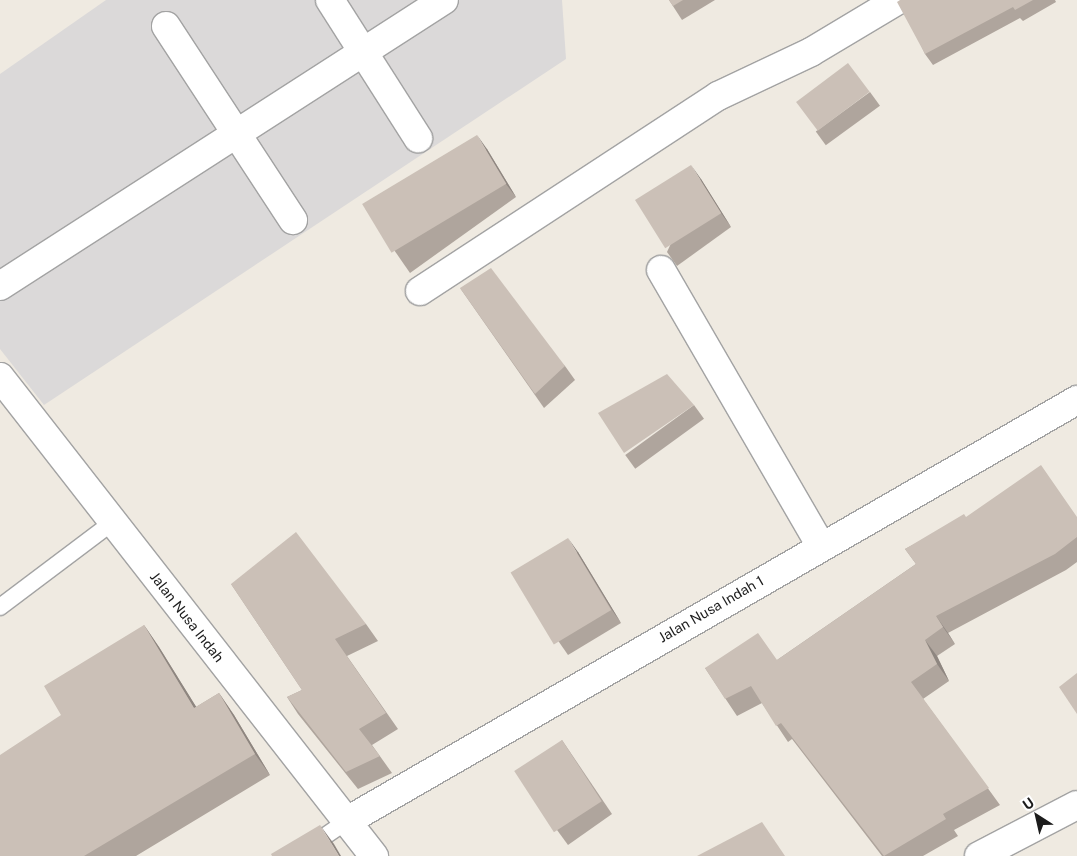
<!DOCTYPE html>
<style>
body{margin:0}
#map{position:relative;width:1077px;height:856px;overflow:hidden;background:#efeae1;font-family:"Public Sans",sans-serif}
div>[style]{position:absolute}
.residential>*{inset:0;background:#dbd9d9}
.roads{filter:drop-shadow(1px 0 #a3a3a3) drop-shadow(-1px 0 #a3a3a3) drop-shadow(0 1px #a3a3a3) drop-shadow(0 -1px #a3a3a3)}
.lane>*{height:16px;margin:-8px;padding:0 8px;transform-origin:8px;border-radius:8px;background:#fff}
.street>*{height:28px;margin:-14px;padding:0 14px;transform-origin:14px;border-radius:14px;background:#fff}
.wall>*{inset:0;background:#afa59d;transform-origin:0 0}
.shaded-wall>*{inset:0;background:#8e8680}
.building>*{inset:0;background:#cbc0b7;transform-origin:0 0}
span{translate:-50% -50%;white-space:nowrap;text-align:center;line-height:1.15;-webkit-text-stroke:4.5px #fff;paint-order:stroke}
.street-label{font-size:14px;color:#1c1c1c}
.north{position:absolute;left:1012px;top:791px;width:50px;height:50px;-webkit-text-stroke:4px #fff;paint-order:stroke;rotate:325deg;font-size:14px;font-weight:700;line-height:20px;text-align:center;color:#1c1c1c}
.north::after{content:'';display:block;margin:auto;width:18px;height:22px;background:#1c1c1c;clip-path:polygon(50% 0,100% 100%,50% 72%,0 100%)}
</style>
<div id="map">
<div class="residential">
<div style="clip-path:polygon(106px 0,562px 0,566px 59px,44px 405px,0 349px,0 74px)"></div>
</div>
<div class="roads">
<div class="lane">
<div style="left:0;top:607px;width:141px;rotate:-37deg"></div>
<div style="left:296px;top:856px;width:62px;rotate:-34.5deg"></div>
</div>
<div class="street">
<div style="left:330px;top:0;width:164px;rotate:57.5deg"></div>
<div style="left:166px;top:26px;width:232px;rotate:56.8deg"></div>
<div style="left:661px;top:270px;width:317px;rotate:59.9deg"></div>
<div style="left:0;top:286px;width:528px;rotate:-32.79deg"></div>
<div style="left:420px;top:291px;width:356px;rotate:-33.2deg"></div>
<div style="left:718px;top:96px;width:103px;rotate:-25.3deg"></div>
<div style="left:811px;top:52px;width:101px;rotate:-30.9deg"></div>
<div style="left:0;top:377px;width:608px;rotate:52.02deg"></div>
<div style="left:347px;top:821px;width:843px;rotate:-29.97deg"></div>
<div style="left:979px;top:856px;width:110px;rotate:-27.5deg"></div>
</div>
</div>
<div class="wall">
<div style="clip-path:polygon(669px 0,715px 0,682px 20px)"></div>
<div style="clip-path:polygon(900px 0,1055px 0,1056px 2px,1023px 21px,1020px 18px,933px 65px,925px 54px)"></div>
<div style="left:870px;top:92px;width:17px;height:67px;rotate:54deg"></div>
<div style="clip-path:polygon(487px 149px,516px 197px,410px 273px,365px 208px)"></div>
<div style="clip-path:polygon(701px 179px,731px 227px,677px 266px,667px 252px)"></div>
<div style="clip-path:polygon(460px 288px,565px 366px,575px 380px,544px 408px)"></div>
<div style="left:694px;top:405px;width:17px;height:85px;rotate:54deg"></div>
<div style="clip-path:polygon(966px 517px,1077px 517px,1077px 562px,1066px 570px,948px 633px,955px 644px,937px 656px,949px 681px,923px 699px,1000px 805px,954px 830px,958px 836px,923px 856px,882px 856px,792px 739px,788px 742px,762px 703px,737px 716px,705px 668px,777px 660px,916px 564px,905px 549px)"></div>
<div style="clip-path:polygon(578px 552px,621px 623px,568px 655px,514px 577px)"></div>
<div style="clip-path:polygon(231px 584px,366px 624px,378px 641px,347px 656px,398px 729px,372px 745px,392px 773px,358px 789px,298px 714px,287px 697px,302px 690px)"></div>
<div style="clip-path:polygon(144px 625px,159px 647px,196px 707px,219px 693px,234px 715px,270px 775px,136px 856px,0 856px)"></div>
<div style="clip-path:polygon(562px 740px,612px 814px,568px 845px,527px 789px)"></div>
</div>
<div class="shaded-wall">
<div style="clip-path:polygon(477px 135px,487px 149px,516px 197px,506px 184px)"></div>
<div style="clip-path:polygon(691px 165px,701px 179px,731px 227px,721px 213px)"></div>
<div style="clip-path:polygon(568px 538px,578px 552px,621px 623px,612px 610px)"></div>
<div style="clip-path:polygon(936px 616px,948px 633px,955px 644px,943px 627px)"></div>
<div style="clip-path:polygon(144px 625px,159px 647px,210px 729px,194px 708px)"></div>
<div style="clip-path:polygon(925px 640px,937px 656px,949px 681px,937px 664px)"></div>
<div style="clip-path:polygon(219px 693px,234px 715px,270px 775px,255px 754px)"></div>
<div style="clip-path:polygon(320px 825px,334px 844px,341px 856px,339px 856px)"></div>
</div>
<div class="building">
<div style="clip-path:polygon(669px 0,683px 0,673px 6px)"></div>
<div style="clip-path:polygon(900px 0,1033px 0,1015px 10px,1013px 7px,925px 54px,897px 2px)"></div>
<div style="left:848px;top:63px;width:36px;height:65px;rotate:53deg"></div>
<div style="left:477px;top:135px;width:57px;height:134px;rotate:59deg"></div>
<div style="left:691px;top:165px;width:57px;height:66px;rotate:58deg"></div>
<div style="clip-path:polygon(491px 268px,565px 366px,535px 394px,460px 288px)"></div>
<div style="clip-path:polygon(667px 374px,694px 405px,624px 453px,598px 413px)"></div>
<div style="clip-path:polygon(1041px 465px,1077px 517px,1077px 537px,1055px 554px,936px 616px,943px 627px,925px 640px,937px 664px,911px 682px,989px 788px,943px 814px,946px 819px,884px 856px,781px 723px,776px 726px,751px 686px,725px 699px,705px 668px,758px 633px,777px 660px,916px 564px,905px 549px,964px 514px,966px 517px)"></div>
<div style="clip-path:polygon(296px 532px,366px 624px,335px 639px,386px 713px,359px 729px,380px 756px,346px 772px,287px 697px,302px 690px,231px 584px)"></div>
<div style="left:568px;top:538px;width:84px;height:67px;rotate:59deg"></div>
<div style="clip-path:polygon(144px 625px,194px 708px,219px 693px,255px 754px,84px 856px,0 856px,0 755px,61px 715px,44px 686px)"></div>
<div style="clip-path:polygon(1077px 673px,1077px 714px,1059px 687px)"></div>
<div style="left:562px;top:740px;width:73px;height:57px;rotate:57deg"></div>
<div style="clip-path:polygon(762px 822px,785px 856px,697px 856px)"></div>
<div style="clip-path:polygon(320px 825px,339px 856px,272px 856px,271px 854px)"></div>
</div>
<div class="street-label">
<span style="left:711px;top:609px;rotate:-30deg">Jalan Nusa Indah 1</span>
<span style="left:187px;top:617px;rotate:52deg">Jalan Nusa Indah</span>
</div>
<div class="north">U</div>
</div>
